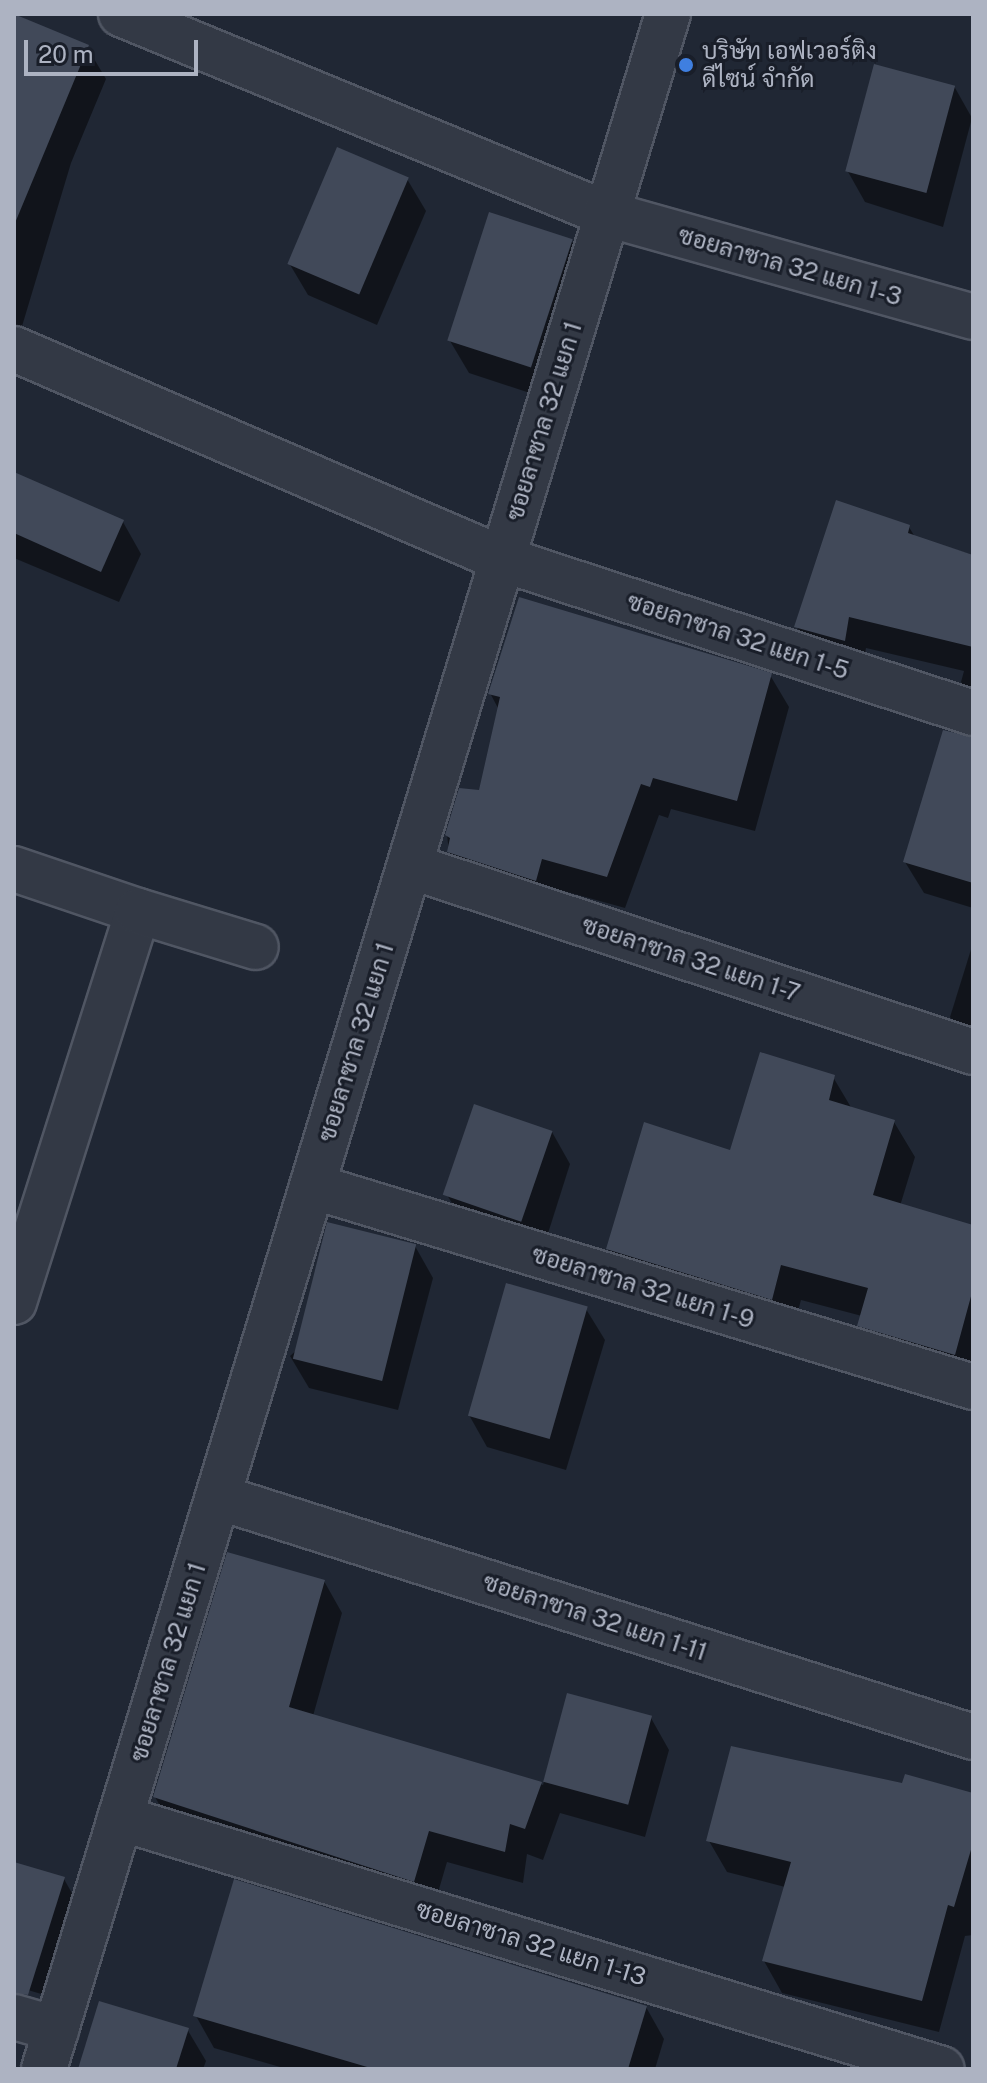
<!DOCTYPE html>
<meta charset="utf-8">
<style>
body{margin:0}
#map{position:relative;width:987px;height:2083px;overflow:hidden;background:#202734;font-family:"Public Sans",Sarabun,sans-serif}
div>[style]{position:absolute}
.shadow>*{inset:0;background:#0007}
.building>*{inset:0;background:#414959;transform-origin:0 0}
.roads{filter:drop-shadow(2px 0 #505663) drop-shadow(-2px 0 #505663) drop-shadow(0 2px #505663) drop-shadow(0 -2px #505663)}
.street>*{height:44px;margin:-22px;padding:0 22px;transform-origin:22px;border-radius:22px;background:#333945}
.dots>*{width:22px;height:22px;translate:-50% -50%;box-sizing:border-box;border:4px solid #191e29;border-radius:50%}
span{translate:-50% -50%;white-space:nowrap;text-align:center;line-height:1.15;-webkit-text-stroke:6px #191e29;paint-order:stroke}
.poi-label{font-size:24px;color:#adb3c2}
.left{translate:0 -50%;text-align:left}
.street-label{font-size:24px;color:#adb3c2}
.frame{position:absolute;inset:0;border:16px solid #adb3c2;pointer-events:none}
.scale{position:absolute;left:24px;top:40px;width:174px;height:36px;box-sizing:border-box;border:4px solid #adb3c2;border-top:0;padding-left:10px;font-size:24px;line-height:28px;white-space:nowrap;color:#adb3c2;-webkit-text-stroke:6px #191e29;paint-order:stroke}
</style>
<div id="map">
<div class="shadow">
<div style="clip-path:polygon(14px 14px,87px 47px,106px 79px,71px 163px,20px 333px,14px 331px)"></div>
<div style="clip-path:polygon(954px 86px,972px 118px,943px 227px,865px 202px,847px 170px)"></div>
<div style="clip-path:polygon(407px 179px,426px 211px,377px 325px,308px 295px,289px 263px)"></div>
<div style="clip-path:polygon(571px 240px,590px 272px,548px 399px,469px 373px,450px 341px)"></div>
<div style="clip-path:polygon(14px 475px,123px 522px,141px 554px,119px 602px,14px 558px)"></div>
<div style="clip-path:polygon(909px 527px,915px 537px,973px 555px,973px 703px,961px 682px,964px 671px,866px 648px,862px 671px,815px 659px,797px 627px)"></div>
<div style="clip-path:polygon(770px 675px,789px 707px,755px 831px,671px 809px,668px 818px,659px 815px,625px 908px,560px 890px,553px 912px,468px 884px,449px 852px,447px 835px,480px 792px,499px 710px,490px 693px)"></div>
<div style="clip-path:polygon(973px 738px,973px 908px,924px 893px,905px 862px)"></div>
<div style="clip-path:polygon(973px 943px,973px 1050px,950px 1017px)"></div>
<div style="clip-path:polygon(833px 1077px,852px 1109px,894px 1122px,915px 1157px,900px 1206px,973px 1228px,973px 1389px,879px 1361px,859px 1325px,862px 1316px,801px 1300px,792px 1334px,629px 1285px,608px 1249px)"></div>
<div style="clip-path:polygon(552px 1132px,570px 1164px,544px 1246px,466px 1226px,447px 1195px)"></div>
<div style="clip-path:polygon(415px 1246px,433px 1278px,398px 1410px,309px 1388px,290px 1356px)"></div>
<div style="clip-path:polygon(586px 1309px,605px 1340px,566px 1470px,487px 1447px,469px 1415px)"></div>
<div style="clip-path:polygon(324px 1581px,342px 1613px,313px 1716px,543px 1785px,568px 1695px,651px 1718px,669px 1750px,645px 1837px,560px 1813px,543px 1860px,527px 1854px,523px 1883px,447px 1862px,432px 1913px,173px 1829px,155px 1797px)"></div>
<div style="clip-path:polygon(973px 1795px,973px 1935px,965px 1936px,939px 2032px,782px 1993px,764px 1961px,785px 1887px,727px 1872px,709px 1841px)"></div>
<div style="clip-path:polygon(14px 1864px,64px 1879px,82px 1911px,55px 1998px,14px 1986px)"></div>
<div style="clip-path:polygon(646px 2007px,664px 2039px,655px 2069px,287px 2069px,214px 2048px,196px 2016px)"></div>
<div style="clip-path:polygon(187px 2029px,206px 2061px,203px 2069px,80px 2069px)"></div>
</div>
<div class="building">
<div style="clip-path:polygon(14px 14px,89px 45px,15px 223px,14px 222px)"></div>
<div style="left:874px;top:64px;width:84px;height:111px;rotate:15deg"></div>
<div style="left:337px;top:147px;width:78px;height:127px;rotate:23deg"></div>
<div style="left:489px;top:212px;width:88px;height:135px;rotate:18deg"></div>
<div style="clip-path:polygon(14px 472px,124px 520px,101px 572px,14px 533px)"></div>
<div style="clip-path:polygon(836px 500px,910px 525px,908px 533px,973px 555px,973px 647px,849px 617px,845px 641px,794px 627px)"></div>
<div style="clip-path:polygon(519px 597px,772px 673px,737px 801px,653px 778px,650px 787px,641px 784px,607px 877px,542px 859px,536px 881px,447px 852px,450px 838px,445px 835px,459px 788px,479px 790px,500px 697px,488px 694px)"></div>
<div style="clip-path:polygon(943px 730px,973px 737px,973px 883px,903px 862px)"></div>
<div style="clip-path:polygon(760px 1052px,835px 1075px,829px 1100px,895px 1120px,873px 1195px,973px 1225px,973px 1289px,955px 1355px,857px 1326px,868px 1288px,781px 1265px,772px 1300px,606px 1249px,644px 1122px,730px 1150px)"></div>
<div style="left:474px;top:1104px;width:83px;height:96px;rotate:19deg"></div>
<div style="left:327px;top:1222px;width:92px;height:141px;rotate:14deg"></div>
<div style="left:506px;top:1283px;width:85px;height:138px;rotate:16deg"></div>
<div style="clip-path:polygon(227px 1552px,325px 1580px,289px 1707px,542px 1782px,525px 1829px,510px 1824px,505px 1852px,429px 1831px,414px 1882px,153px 1797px)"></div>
<div style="left:567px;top:1693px;width:88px;height:92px;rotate:15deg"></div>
<div style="clip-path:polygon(731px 1746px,902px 1783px,905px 1774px,973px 1793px,973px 1843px,954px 1907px,948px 1905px,922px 2001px,762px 1961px,791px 1862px,706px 1841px)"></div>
<div style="clip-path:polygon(14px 1862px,65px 1877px,28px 1995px,14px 1993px)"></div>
<div style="clip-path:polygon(234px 1879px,647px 2006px,628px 2069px,374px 2069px,193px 2016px)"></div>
<div style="clip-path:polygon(99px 2001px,189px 2028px,176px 2069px,78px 2069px)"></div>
</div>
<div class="roads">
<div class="street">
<div style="left:121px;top:14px;width:526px;rotate:22.37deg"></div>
<div style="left:607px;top:214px;width:380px;rotate:15.7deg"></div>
<div style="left:14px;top:349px;width:531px;rotate:23.28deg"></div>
<div style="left:502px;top:559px;width:496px;rotate:18.1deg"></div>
<div style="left:410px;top:866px;width:593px;rotate:18.28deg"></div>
<div style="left:14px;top:869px;width:131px;rotate:18.7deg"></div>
<div style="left:312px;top:1186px;width:691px;rotate:16.91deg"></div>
<div style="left:14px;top:1302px;width:410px;rotate:-72.4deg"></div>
<div style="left:138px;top:911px;width:123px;rotate:17deg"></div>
<div style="left:218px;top:1497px;width:792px;rotate:17.63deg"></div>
<div style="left:120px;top:1818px;width:859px;rotate:16.98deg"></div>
<div style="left:14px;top:2017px;width:44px;rotate:15.9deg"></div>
<div style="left:44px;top:2069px;width:2148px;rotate:-73.11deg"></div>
</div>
</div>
<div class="dots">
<div style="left:686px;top:65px;background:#3f7fe0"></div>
</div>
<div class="poi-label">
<span class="left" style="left:702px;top:65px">บริษัท เอฟเวอร์ติง<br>ดีไซน์ จำกัด</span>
</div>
<div class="street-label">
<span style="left:790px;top:266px;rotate:16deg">ซอยลาซาล 32 แยก 1-3</span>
<span style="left:544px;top:421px;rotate:-73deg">ซอยลาซาล 32 แยก 1</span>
<span style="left:738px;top:636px;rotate:18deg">ซอยลาซาล 32 แยก 1-5</span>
<span style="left:691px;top:959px;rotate:18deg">ซอยลาซาล 32 แยก 1-7</span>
<span style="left:356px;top:1042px;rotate:-73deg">ซอยลาซาล 32 แยก 1</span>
<span style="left:643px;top:1287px;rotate:17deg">ซอยลาซาล 32 แยก 1-9</span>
<span style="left:595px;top:1617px;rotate:18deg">ซอยลาซาล 32 แยก 1-11</span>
<span style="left:168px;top:1662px;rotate:-73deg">ซอยลาซาล 32 แยก 1</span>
<span style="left:531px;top:1943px;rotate:17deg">ซอยลาซาล 32 แยก 1-13</span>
</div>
<div class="frame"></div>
<div class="scale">20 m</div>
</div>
